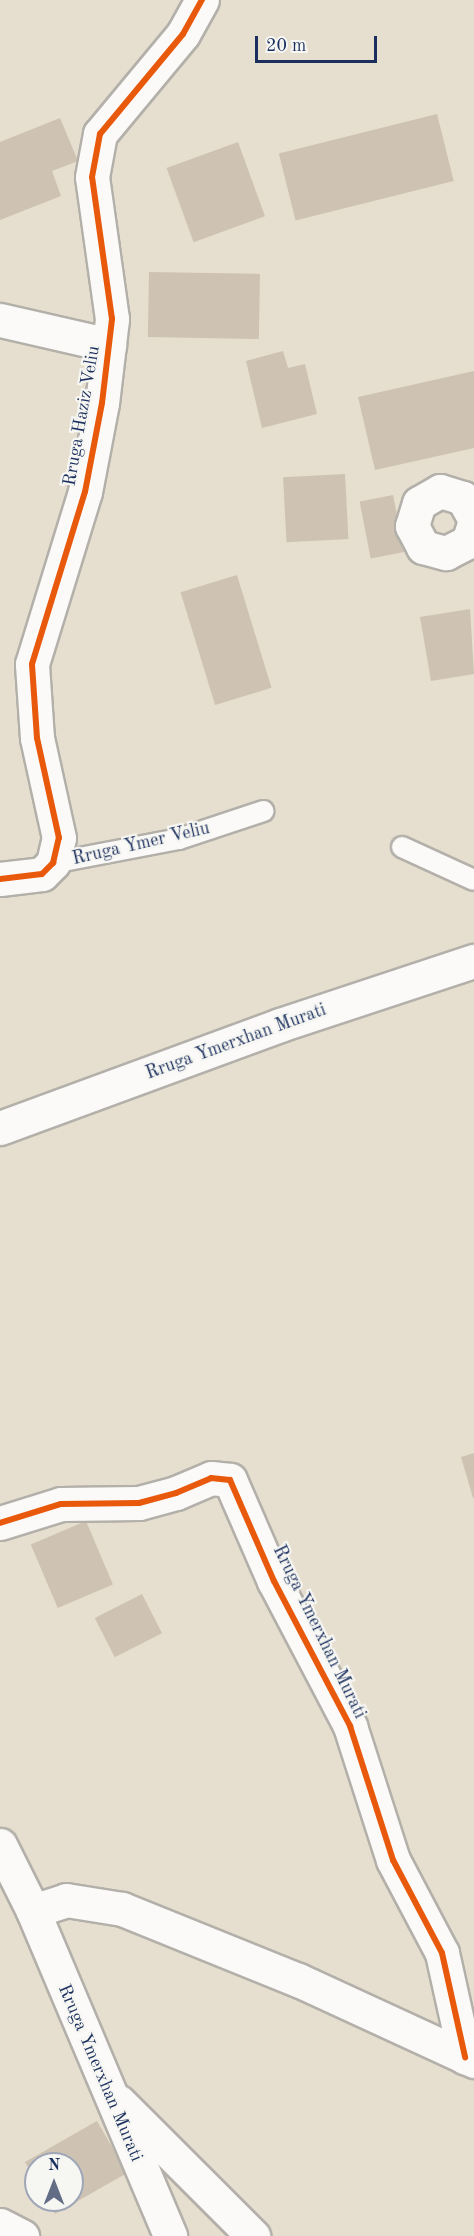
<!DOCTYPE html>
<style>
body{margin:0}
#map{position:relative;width:474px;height:2236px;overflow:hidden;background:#e6dece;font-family:"Old Standard TT",serif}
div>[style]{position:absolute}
.building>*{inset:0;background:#cec3b3;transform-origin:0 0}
.roads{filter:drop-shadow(2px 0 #b3b0aa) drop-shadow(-2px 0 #b3b0aa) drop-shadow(0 2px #b3b0aa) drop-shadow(0 -2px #b3b0aa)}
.service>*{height:20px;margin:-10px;padding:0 10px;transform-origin:10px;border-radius:10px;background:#fbfaf8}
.minor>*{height:33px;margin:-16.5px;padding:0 16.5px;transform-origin:16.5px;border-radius:16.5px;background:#fbfaf8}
.cycleway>*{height:6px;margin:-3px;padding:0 3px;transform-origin:3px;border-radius:3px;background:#e8590c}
span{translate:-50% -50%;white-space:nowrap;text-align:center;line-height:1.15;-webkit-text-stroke:4.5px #f6f6f2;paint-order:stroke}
.street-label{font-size:18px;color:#1b2f5e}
.north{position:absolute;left:24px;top:2152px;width:60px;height:60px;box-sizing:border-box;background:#f6f6f2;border:2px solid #9ea6b7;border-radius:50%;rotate:0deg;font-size:16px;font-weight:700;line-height:24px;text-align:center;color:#1b2f5e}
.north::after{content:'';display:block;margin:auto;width:21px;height:27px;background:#626c85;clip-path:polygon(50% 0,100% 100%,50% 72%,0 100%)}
.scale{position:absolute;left:255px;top:36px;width:122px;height:27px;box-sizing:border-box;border:3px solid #1b2f5e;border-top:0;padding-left:8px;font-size:18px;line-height:21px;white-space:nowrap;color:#1b2f5e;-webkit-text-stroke:4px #f6f6f2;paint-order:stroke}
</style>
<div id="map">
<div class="building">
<div style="left:437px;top:114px;width:69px;height:163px;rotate:76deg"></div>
<div style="clip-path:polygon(60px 118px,78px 161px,52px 171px,61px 196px,0 220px,0 142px)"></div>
<div style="left:238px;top:142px;width:79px;height:76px;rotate:70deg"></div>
<div style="left:149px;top:272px;width:111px;height:65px;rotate:1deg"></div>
<div style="clip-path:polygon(283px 351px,288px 368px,305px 364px,317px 414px,262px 428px,246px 361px)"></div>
<div style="clip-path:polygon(474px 371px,474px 448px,375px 470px,358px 397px)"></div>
<div style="left:345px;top:474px;width:65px;height:62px;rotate:87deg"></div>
<div style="left:393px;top:495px;width:58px;height:34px;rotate:79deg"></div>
<div style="left:237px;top:575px;width:118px;height:59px;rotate:73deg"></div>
<div style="clip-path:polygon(470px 609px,474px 674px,431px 681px,420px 617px)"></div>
<div style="clip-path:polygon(474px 1453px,474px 1498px,473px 1498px,461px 1457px)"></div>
<div style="left:86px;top:1521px;width:69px;height:60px;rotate:67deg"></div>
<div style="left:142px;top:1594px;width:44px;height:53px;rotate:63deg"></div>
<div style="clip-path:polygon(97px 2121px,127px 2173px,55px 2214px,47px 2200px,72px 2200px,72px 2164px,36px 2164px,36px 2182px,25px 2162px)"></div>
</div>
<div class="roads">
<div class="service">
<div style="left:402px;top:847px;width:79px;rotate:24.6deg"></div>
<div style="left:53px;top:863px;width:128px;rotate:-10.8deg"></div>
<div style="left:179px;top:839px;width:89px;rotate:-18.4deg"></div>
</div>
<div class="minor">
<div style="left:0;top:320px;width:112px;rotate:12.9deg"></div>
<div style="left:474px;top:518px;width:23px;rotate:-119deg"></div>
<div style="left:463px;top:498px;width:24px;rotate:-163deg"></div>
<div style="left:440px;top:491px;width:24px;rotate:150deg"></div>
<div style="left:419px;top:503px;width:24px;rotate:107deg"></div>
<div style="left:412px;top:526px;width:24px;rotate:62deg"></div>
<div style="left:423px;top:547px;width:24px;rotate:15deg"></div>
<div style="left:446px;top:553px;width:25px;rotate:-27deg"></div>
<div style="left:468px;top:542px;width:20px;rotate:-72deg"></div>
<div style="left:0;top:879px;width:42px;rotate:-6.8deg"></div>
<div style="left:42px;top:874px;width:16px;rotate:-45deg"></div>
<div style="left:53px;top:863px;width:26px;rotate:-77deg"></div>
<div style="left:59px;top:838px;width:102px;rotate:-102.4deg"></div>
<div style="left:37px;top:738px;width:74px;rotate:-93.9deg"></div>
<div style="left:32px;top:664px;width:180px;rotate:-72.9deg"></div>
<div style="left:85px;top:492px;width:91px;rotate:-79.2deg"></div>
<div style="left:102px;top:403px;width:85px;rotate:-83.2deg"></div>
<div style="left:112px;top:319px;width:143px;rotate:-98deg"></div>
<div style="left:92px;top:177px;width:44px;rotate:-79.5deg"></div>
<div style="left:100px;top:134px;width:130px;rotate:-50.3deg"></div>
<div style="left:183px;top:34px;width:39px;rotate:-61deg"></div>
<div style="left:0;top:1128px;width:298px;rotate:-20.2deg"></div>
<div style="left:280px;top:1025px;width:204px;rotate:-18.3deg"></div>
<div style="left:0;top:1523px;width:64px;rotate:-17.3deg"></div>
<div style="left:61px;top:1504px;width:78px;rotate:-0.7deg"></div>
<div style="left:139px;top:1503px;width:38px;rotate:-15deg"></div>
<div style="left:176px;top:1493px;width:38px;rotate:-23deg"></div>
<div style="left:211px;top:1478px;width:19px;rotate:6deg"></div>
<div style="left:230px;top:1480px;width:110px;rotate:66.5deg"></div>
<div style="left:274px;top:1581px;width:164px;rotate:62.3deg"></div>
<div style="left:350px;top:1726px;width:141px;rotate:72.2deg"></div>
<div style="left:393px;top:1860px;width:105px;rotate:62.2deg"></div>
<div style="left:442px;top:1953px;width:107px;rotate:77.5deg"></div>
<div style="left:0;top:1845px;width:74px;rotate:63.4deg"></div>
<div style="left:33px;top:1911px;width:353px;rotate:67.1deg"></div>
<div style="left:33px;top:1911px;width:35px;rotate:-18deg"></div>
<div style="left:66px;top:1900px;width:57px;rotate:9.1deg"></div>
<div style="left:122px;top:1909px;width:190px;rotate:22deg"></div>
<div style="left:298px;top:1980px;width:194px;rotate:24.7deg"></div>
<div style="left:119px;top:2102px;width:190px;rotate:45deg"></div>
<div style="left:0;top:2225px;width:25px;rotate:27deg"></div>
</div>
</div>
<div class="cycleway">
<div style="left:0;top:879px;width:42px;rotate:-6.8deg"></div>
<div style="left:42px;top:874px;width:16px;rotate:-45deg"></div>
<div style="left:53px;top:863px;width:26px;rotate:-77deg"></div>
<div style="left:59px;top:838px;width:102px;rotate:-102.4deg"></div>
<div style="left:37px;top:738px;width:74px;rotate:-93.9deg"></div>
<div style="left:32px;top:664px;width:180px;rotate:-72.9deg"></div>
<div style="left:85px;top:492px;width:91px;rotate:-79.2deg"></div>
<div style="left:102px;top:403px;width:85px;rotate:-83.2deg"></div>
<div style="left:112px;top:319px;width:143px;rotate:-98deg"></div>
<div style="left:92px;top:177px;width:44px;rotate:-79.5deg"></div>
<div style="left:100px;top:134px;width:130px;rotate:-50.3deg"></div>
<div style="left:183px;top:34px;width:39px;rotate:-61deg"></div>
<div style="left:0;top:1523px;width:64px;rotate:-17.3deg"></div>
<div style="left:61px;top:1504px;width:78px;rotate:-0.7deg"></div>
<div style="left:139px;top:1503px;width:38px;rotate:-15deg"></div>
<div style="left:176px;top:1493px;width:38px;rotate:-23deg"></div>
<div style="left:211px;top:1478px;width:19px;rotate:6deg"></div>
<div style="left:230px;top:1480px;width:110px;rotate:66.5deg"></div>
<div style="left:274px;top:1581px;width:164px;rotate:62.3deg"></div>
<div style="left:350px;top:1726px;width:141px;rotate:72.2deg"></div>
<div style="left:393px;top:1860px;width:105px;rotate:62.2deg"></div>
<div style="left:442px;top:1953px;width:107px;rotate:77.5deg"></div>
</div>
<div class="street-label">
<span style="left:82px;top:416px;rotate:-80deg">Rruga Haziz Veliu</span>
<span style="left:141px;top:844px;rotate:-13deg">Rruga Ymer Veliu</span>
<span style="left:236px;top:1042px;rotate:-20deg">Rruga Ymerxhan Murati</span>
<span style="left:319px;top:1632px;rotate:64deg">Rruga Ymerxhan Murati</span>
<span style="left:100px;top:2073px;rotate:67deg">Rruga Ymerxhan Murati</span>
</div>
<div class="north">N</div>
<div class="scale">20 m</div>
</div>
